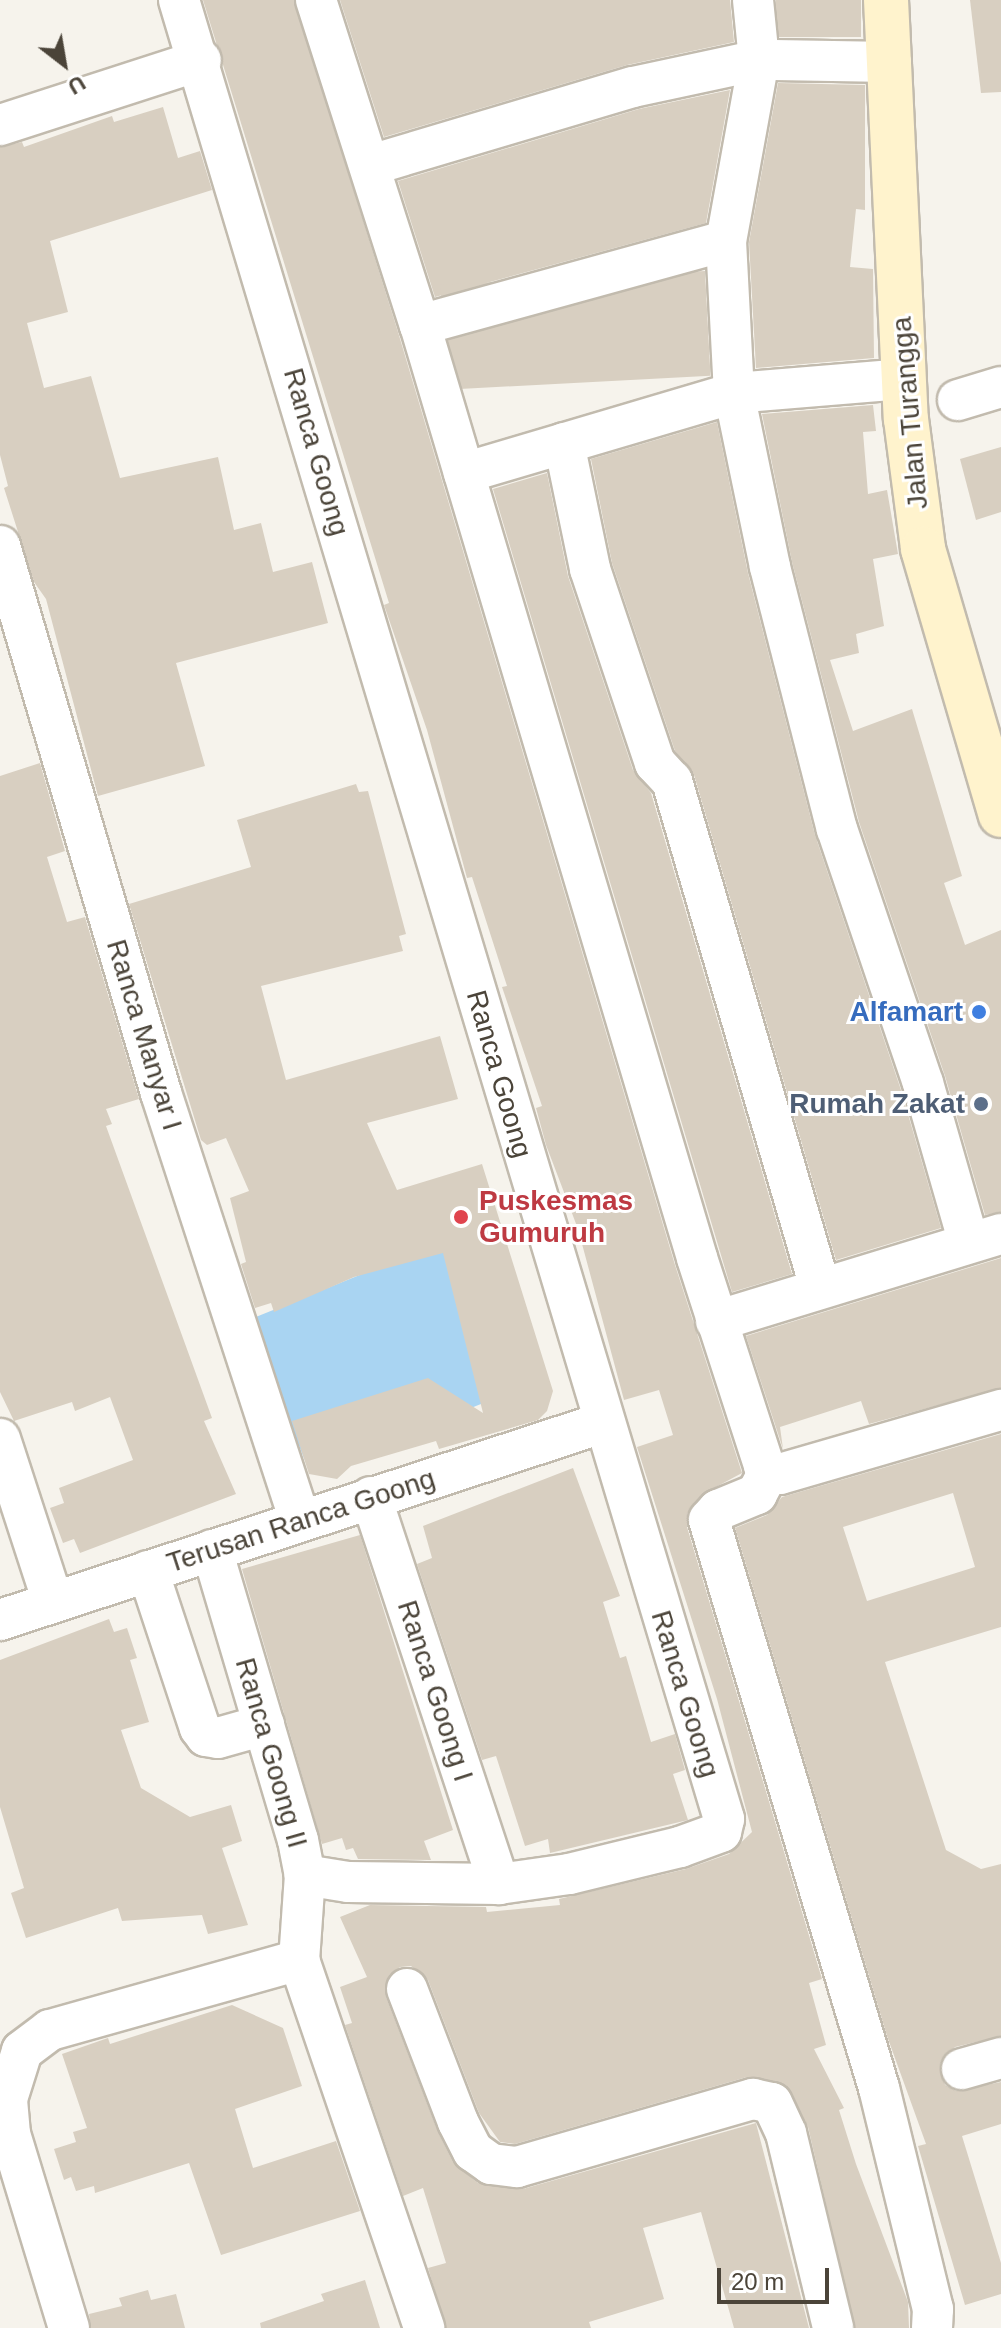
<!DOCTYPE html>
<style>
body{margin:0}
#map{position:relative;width:1001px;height:2328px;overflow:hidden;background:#f6f3ec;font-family:Helvetica,sans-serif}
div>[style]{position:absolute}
.water>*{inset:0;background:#a9d4f2;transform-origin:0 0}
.building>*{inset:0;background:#d8cfc1;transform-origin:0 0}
.roads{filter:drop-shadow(2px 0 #c2bbae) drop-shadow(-2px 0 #c2bbae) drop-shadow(0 2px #c2bbae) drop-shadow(0 -2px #c2bbae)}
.minor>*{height:40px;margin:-20px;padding:0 20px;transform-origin:20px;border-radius:20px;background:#fff}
.secondary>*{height:44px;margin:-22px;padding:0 22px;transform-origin:22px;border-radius:22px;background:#fff3cd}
.dots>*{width:22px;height:22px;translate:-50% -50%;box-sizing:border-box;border:4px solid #fff;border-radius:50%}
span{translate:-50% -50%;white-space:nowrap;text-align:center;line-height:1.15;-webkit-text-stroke:6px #fff;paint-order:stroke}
.street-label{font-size:28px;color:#4b4439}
.shop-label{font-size:28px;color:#366cbe;font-weight:700}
.right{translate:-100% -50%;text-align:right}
.service-label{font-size:28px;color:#4e5e75;font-weight:700}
.health-label{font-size:28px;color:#be3a42;font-weight:700}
.left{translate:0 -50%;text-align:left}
.north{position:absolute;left:24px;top:24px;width:80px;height:80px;-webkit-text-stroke:6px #fff;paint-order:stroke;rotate:149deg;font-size:22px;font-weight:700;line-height:32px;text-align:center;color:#4b4439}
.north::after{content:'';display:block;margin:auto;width:28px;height:36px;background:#4b4439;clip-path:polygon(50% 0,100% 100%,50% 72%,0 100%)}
.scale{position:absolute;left:717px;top:2268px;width:112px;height:36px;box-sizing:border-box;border:4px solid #4b4439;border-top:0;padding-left:10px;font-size:24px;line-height:28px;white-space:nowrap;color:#4b4439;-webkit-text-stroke:6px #fff;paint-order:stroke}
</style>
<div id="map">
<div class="water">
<div style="left:481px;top:1226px;width:165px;height:251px;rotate:68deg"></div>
</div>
<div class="building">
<div style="clip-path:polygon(203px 0,294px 0,398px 332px,675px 1265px,742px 1473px,701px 1495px,687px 1514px,687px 1527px,822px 1979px,809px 1983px,826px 2045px,814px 2049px,844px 2108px,839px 2110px,856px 2164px,908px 2302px,909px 2328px,855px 2328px,808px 2127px,786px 2085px,747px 2077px,515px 2144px,500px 2142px,479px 2113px,428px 1980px,411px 1966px,400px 1967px,389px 1975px,386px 1997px,438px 2132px,453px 2162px,478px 2183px,523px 2189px,756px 2123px,809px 2328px,734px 2328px,701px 2212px,643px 2228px,664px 2299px,589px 2322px,591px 2328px,446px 2328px,428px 2268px,446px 2263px,423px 2188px,403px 2196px,345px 2025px,352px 2023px,340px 1987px,367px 1977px,340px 1917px,370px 1905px,486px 1907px,487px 1912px,560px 1905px,559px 1899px,686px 1869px,729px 1854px,752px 1832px,717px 1699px,637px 1447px,673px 1435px,659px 1390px,624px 1400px,578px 1229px,546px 1145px,536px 1108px,542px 1106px,502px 987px,507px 986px,472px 877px,467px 878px,427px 730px,384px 605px,389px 603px)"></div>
<div style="clip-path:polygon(340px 0,730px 0,734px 42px,627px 65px,384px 137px)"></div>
<div style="left:776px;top:0;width:85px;height:37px"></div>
<div style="clip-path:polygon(970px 0,1001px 0,1001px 92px,981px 93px)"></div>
<div style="clip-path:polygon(778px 83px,865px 85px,865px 210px,856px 209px,850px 267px,873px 269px,874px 358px,756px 368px,749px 242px)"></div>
<div style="clip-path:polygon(730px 90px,706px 223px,435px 297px,398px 181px,639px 109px)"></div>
<div style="clip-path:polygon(163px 107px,178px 158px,200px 151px,212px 190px,50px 241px,68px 312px,27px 323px,44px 388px,91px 376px,120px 478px,218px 457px,234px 530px,261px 523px,273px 572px,312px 562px,328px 623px,176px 663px,205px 766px,98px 796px,46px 599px,34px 582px,4px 488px,8px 486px,0 455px,0 147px,22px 142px,24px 147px,112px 116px,114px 122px)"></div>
<div style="left:705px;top:271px;width:105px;height:265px;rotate:87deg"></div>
<div style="clip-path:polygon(873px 405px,876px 431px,863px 432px,868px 494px,887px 490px,898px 554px,873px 559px,884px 626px,856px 634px,859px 653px,830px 660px,853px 731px,912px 709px,962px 876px,944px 883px,965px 945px,1001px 930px,1001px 1212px,985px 1215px,945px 1076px,859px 822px,792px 562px,762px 414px)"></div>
<div style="clip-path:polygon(717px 422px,748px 573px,815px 835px,901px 1090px,941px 1228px,836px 1260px,694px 775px,675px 751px,612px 563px,591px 459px)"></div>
<div style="clip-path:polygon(1001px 447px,1001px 512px,976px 520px,960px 459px)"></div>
<div style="clip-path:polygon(547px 473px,568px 576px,633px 770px,651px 793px,792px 1274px,732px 1292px,493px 489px)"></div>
<div style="clip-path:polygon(40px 763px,65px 851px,47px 857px,67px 922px,85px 917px,139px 1099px,106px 1109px,112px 1124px,106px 1126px,212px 1418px,204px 1421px,236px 1494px,80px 1553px,74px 1539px,63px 1543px,50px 1508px,64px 1503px,59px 1488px,133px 1460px,110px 1397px,75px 1411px,72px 1402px,14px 1421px,0 1392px,0 776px)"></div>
<div style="clip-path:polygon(356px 784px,359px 792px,368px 791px,406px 934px,399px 936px,403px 951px,261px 986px,286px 1080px,440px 1036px,458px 1099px,367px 1123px,397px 1190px,482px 1164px,553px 1391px,547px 1411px,538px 1420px,439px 1449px,436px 1441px,351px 1466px,337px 1479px,309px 1474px,292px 1421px,428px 1378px,483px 1413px,443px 1253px,354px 1277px,274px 1312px,271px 1303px,255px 1308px,241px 1264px,246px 1262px,230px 1198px,249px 1191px,226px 1138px,207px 1145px,201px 1140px,129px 904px,251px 867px,237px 820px)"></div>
<div style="clip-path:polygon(1001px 1258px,1001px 1388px,869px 1424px,861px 1401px,780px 1427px,783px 1449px,746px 1336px)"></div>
<div style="clip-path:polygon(evenodd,1001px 1434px,1001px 1627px,885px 1662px,946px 1850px,981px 1869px,1001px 1864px,1001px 2036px,955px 2047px,940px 2064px,945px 2085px,956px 2091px,1001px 2082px,1001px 2124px,962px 2136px,1001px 2263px,1001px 2294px,965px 2305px,918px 2146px,926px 2144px,887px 2036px,735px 1528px,767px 1515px,782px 1497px,1001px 1434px,953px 1493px,975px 1567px,867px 1601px,843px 1527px,953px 1493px)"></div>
<div style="clip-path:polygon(573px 1468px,620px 1596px,603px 1602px,620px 1658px,626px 1656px,651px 1742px,675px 1734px,685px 1770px,673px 1774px,688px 1820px,550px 1853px,548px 1839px,525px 1846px,496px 1756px,482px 1760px,417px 1564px,432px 1558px,423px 1526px)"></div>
<div style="clip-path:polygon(360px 1535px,453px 1830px,424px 1841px,431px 1860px,358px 1859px,353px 1848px,346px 1850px,342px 1838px,322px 1844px,242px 1569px)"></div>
<div style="clip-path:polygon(109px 1619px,114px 1632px,127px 1628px,137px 1658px,130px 1660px,149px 1722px,121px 1730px,141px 1788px,190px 1817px,231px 1805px,242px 1841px,222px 1848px,248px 1925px,208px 1934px,202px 1915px,122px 1921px,118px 1908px,26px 1938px,11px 1893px,24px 1888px,0 1807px,0 1660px)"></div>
<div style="clip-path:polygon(232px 2005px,283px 2028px,302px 2086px,235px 2109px,253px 2168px,336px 2141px,360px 2211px,221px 2255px,189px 2163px,95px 2193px,94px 2186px,76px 2191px,71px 2177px,64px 2180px,54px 2149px,76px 2142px,73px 2132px,87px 2128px,62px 2054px,108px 2038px,110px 2044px)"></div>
<div style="clip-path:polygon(365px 2280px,380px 2328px,261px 2328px,260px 2323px,324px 2301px,321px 2294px)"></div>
<div style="clip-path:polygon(148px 2290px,151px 2300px,176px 2294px,185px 2328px,91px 2328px,89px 2314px,122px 2306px,119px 2298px)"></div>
</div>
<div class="roads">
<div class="minor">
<div style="left:179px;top:0;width:1899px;rotate:73.32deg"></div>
<div style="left:724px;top:1819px;width:13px;rotate:103deg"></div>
<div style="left:721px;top:1832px;width:44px;rotate:159.9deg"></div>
<div style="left:680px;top:1847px;width:114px;rotate:166.3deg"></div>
<div style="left:569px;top:1874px;width:71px;rotate:171.9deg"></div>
<div style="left:499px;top:1884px;width:151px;rotate:-179.2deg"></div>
<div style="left:348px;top:1882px;width:44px;rotate:-170.8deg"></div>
<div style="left:316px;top:0;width:341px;rotate:72.3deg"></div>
<div style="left:420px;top:325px;width:973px;rotate:73.46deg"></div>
<div style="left:697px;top:1258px;width:219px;rotate:72.1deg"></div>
<div style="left:764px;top:1466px;width:8px;rotate:60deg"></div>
<div style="left:768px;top:1473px;width:12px;rotate:5deg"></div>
<div style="left:780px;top:1474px;width:230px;rotate:-16.2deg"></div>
<div style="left:753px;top:0;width:60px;rotate:84.3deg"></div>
<div style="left:759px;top:60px;width:184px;rotate:100.3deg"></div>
<div style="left:726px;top:241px;width:152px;rotate:87deg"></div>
<div style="left:734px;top:393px;width:178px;rotate:78.3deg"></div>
<div style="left:770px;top:567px;width:270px;rotate:75.7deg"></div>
<div style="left:837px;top:829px;width:268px;rotate:71.3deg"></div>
<div style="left:923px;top:1083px;width:166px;rotate:74deg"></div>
<div style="left:774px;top:60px;width:117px;rotate:1deg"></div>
<div style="left:0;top:125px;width:211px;rotate:-17.9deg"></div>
<div style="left:371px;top:165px;width:273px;rotate:-16.6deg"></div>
<div style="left:633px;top:87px;width:129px;rotate:-12.1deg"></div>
<div style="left:420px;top:325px;width:317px;rotate:-15.4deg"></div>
<div style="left:958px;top:400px;width:45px;rotate:-16.8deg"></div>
<div style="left:564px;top:443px;width:129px;rotate:78.3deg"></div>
<div style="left:590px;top:569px;width:205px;rotate:71.5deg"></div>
<div style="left:655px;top:763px;width:25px;rotate:47deg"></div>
<div style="left:672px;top:781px;width:527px;rotate:73.7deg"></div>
<div style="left:464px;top:473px;width:282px;rotate:-16.5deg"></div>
<div style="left:734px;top:393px;width:170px;rotate:-4.7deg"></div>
<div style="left:0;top:546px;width:570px;rotate:73.6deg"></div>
<div style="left:161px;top:1093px;width:449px;rotate:72deg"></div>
<div style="left:716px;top:1321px;width:298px;rotate:-17deg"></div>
<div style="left:0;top:1439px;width:171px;rotate:72deg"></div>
<div style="left:768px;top:1473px;width:24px;rotate:118deg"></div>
<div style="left:757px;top:1494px;width:42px;rotate:157.7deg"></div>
<div style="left:718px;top:1510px;width:13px;rotate:132deg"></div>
<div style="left:709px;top:1520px;width:593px;rotate:73.34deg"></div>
<div style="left:879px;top:2088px;width:228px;rotate:76.3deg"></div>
<div style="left:933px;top:2309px;width:19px;rotate:93deg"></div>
<div style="left:371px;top:1497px;width:408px;rotate:71.7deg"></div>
<div style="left:212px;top:1550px;width:302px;rotate:73.5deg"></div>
<div style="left:298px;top:1840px;width:36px;rotate:79deg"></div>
<div style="left:305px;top:1875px;width:85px;rotate:94deg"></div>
<div style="left:148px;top:1571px;width:165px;rotate:71.7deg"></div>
<div style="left:200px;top:1728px;width:10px;rotate:53deg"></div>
<div style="left:206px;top:1736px;width:12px;rotate:9deg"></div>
<div style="left:218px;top:1738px;width:48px;rotate:-15.8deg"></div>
<div style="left:0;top:1620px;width:633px;rotate:-18.12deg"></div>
<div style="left:299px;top:1960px;width:389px;rotate:71.2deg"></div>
<div style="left:407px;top:1989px;width:142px;rotate:69deg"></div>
<div style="left:458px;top:2122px;width:33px;rotate:63deg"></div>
<div style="left:473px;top:2151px;width:22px;rotate:36deg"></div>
<div style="left:491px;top:2164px;width:26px;rotate:7deg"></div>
<div style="left:517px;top:2167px;width:246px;rotate:-16.1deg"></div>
<div style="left:753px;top:2099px;width:19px;rotate:12deg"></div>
<div style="left:772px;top:2103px;width:33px;rotate:65deg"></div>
<div style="left:786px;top:2133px;width:201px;rotate:76.4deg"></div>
<div style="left:962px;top:2069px;width:41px;rotate:-15.8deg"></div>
<div style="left:69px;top:2328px;width:203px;rotate:-106.9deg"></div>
<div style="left:10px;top:2134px;width:35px;rotate:-95deg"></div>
<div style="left:7px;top:2099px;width:50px;rotate:-72.6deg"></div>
<div style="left:22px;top:2051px;width:35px;rotate:-37deg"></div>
<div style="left:50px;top:2030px;width:259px;rotate:-15.7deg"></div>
</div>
<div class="secondary">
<div style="left:886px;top:0;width:419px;rotate:87.3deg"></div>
<div style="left:906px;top:419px;width:131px;rotate:82.5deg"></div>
<div style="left:923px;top:549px;width:277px;rotate:73.7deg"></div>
</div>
</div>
<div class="dots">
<div style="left:979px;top:1012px;background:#3f7fe0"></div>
<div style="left:981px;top:1104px;background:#5c6f8a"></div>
<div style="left:461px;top:1217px;background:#e0444e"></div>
</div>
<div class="street-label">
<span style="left:910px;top:413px;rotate:-95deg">Jalan Turangga</span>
<span style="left:316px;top:452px;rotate:74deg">Ranca Goong</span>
<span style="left:144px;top:1035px;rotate:73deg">Ranca Manyar I</span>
<span style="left:499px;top:1074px;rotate:74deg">Ranca Goong</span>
<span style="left:301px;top:1521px;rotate:-18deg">Terusan Ranca Goong</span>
<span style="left:435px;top:1691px;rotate:72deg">Ranca Goong I</span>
<span style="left:685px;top:1694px;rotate:73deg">Ranca Goong</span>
<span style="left:271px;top:1753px;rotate:74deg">Ranca Goong II</span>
</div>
<div class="shop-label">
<span class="right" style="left:963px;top:1012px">Alfamart</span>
</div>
<div class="service-label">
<span class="right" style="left:965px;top:1104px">Rumah Zakat</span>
</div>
<div class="health-label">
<span class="left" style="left:479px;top:1217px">Puskesmas<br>Gumuruh</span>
</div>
<div class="north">U</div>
<div class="scale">20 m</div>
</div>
